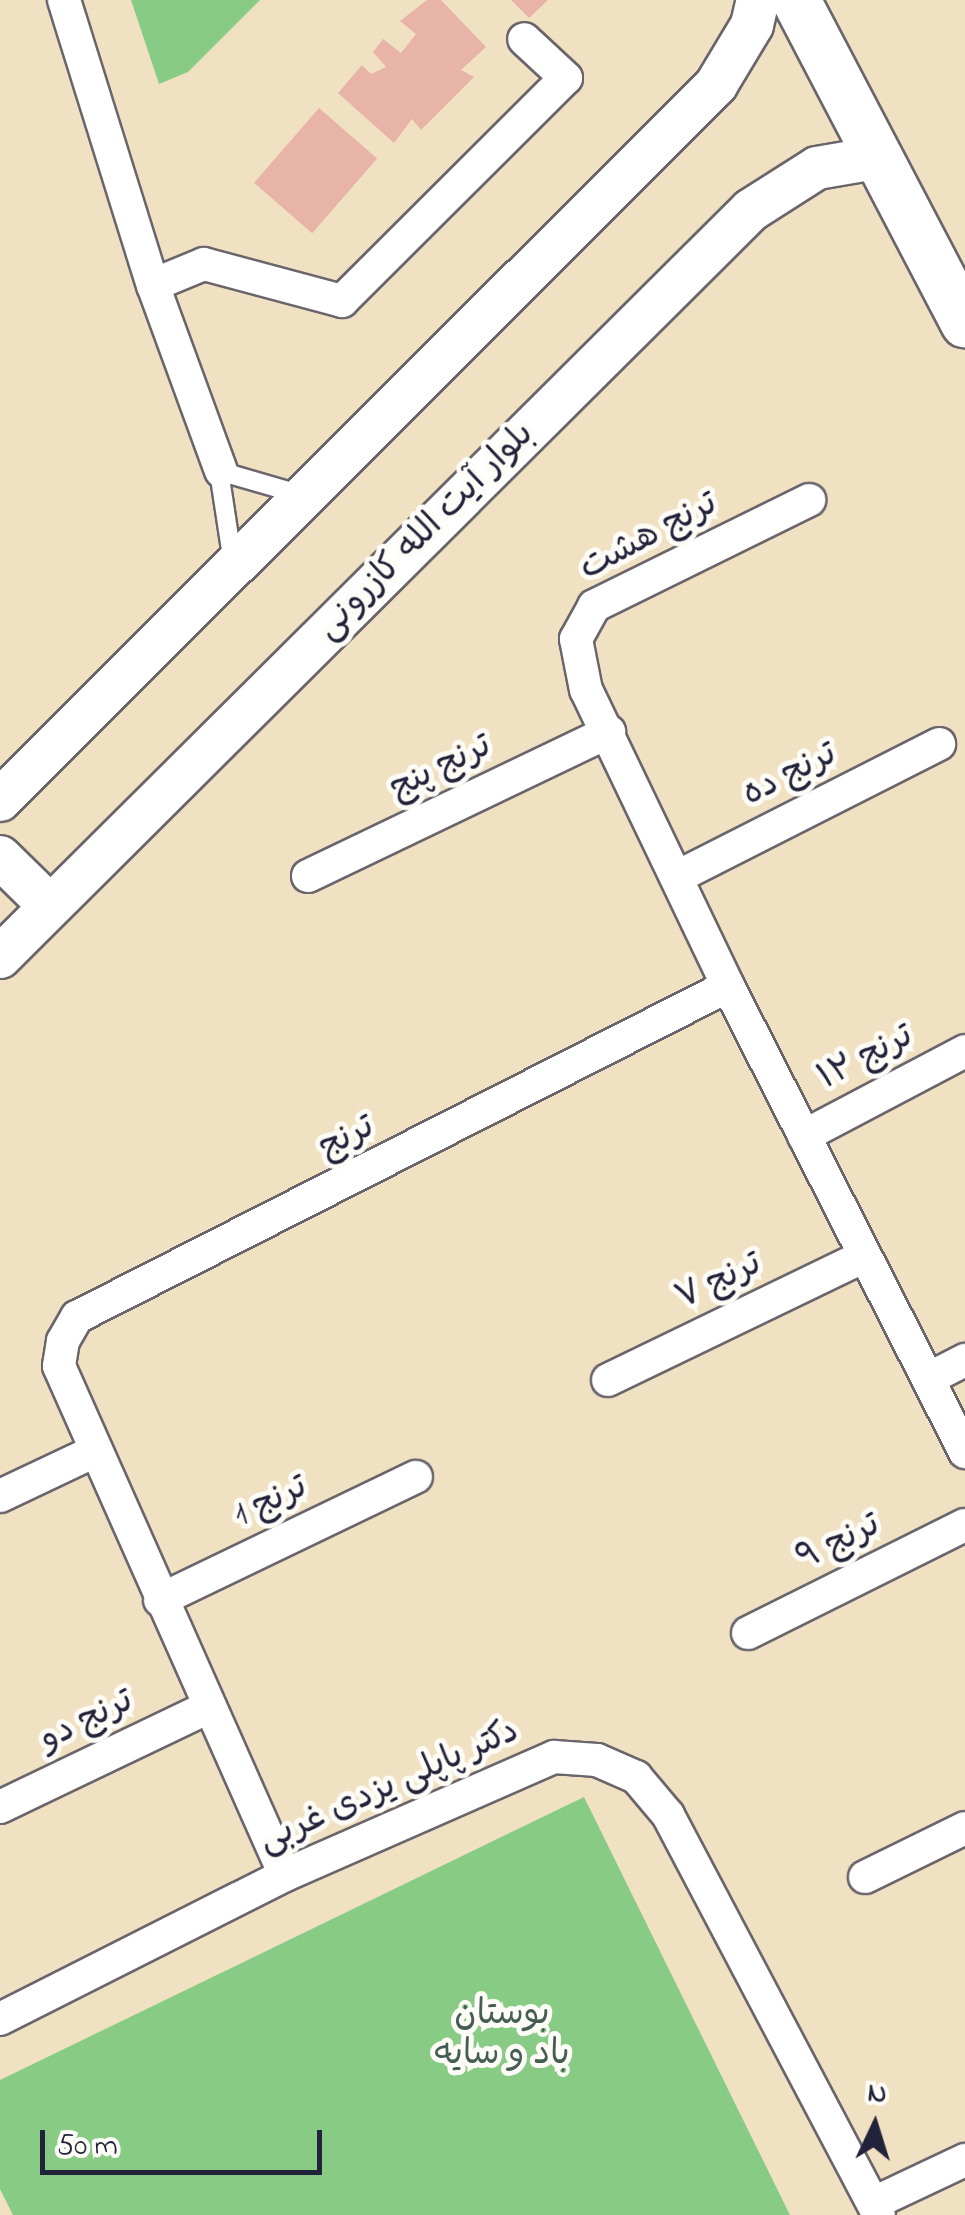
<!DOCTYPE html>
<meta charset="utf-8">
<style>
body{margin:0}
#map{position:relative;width:965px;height:2215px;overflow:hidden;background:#f1e1c3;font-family:"Indie Flower","Playpen Sans Arabic",sans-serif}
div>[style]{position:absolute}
.green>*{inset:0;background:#87cb85}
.building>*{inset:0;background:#e7b4a7;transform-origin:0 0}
.roads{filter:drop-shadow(2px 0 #6a656b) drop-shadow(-2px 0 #6a656b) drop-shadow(0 2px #6a656b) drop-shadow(0 -2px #6a656b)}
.service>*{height:18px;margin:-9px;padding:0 9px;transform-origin:9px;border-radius:9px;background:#fff}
.minor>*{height:32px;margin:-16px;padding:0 16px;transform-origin:16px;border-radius:16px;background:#fff}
.tertiary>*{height:42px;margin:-21px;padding:0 21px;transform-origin:21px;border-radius:21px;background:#fff}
.secondary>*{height:48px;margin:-24px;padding:0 24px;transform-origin:24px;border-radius:24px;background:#fff}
span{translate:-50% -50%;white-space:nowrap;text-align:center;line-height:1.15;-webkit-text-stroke:10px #fdfcf7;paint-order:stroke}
.street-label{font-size:35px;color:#22223b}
.park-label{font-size:35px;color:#455d55}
.north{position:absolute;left:825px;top:2075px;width:100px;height:100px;-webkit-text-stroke:8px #fdfcf7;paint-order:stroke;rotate:4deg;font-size:28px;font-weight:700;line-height:40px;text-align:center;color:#22223b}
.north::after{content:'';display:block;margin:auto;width:35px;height:45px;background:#22223b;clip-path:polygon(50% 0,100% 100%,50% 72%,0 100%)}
.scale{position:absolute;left:40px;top:2130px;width:282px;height:45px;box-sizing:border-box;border:5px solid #22223b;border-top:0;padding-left:12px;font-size:30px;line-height:35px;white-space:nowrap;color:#22223b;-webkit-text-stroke:8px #fdfcf7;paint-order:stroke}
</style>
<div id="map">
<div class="green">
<div style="clip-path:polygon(131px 0,260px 0,188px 72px,159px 84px)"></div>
<div style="clip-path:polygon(584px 1797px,790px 2215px,13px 2215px,0 2189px,0 2080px)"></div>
</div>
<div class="building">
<div style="clip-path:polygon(427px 0,441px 0,486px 47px,461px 70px,474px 77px,421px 130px,412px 119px,394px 143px,338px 93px,362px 65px,371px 74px,386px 67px,373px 52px,383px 39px,401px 53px,416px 34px,400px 21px)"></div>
<div style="clip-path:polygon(511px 0,548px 0,529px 18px)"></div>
<div style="left:319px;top:108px;width:77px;height:99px;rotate:41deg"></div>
</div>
<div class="roads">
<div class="service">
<div style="left:233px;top:563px;width:93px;rotate:-98.7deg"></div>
<div style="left:219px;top:471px;width:86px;rotate:16.1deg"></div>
</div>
<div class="minor">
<div style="left:64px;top:0;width:299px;rotate:72.7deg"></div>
<div style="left:153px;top:285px;width:198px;rotate:69.9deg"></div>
<div style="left:153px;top:285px;width:55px;rotate:-22.4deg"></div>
<div style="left:204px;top:264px;width:143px;rotate:15deg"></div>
<div style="left:342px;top:301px;width:316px;rotate:-44.9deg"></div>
<div style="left:566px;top:78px;width:57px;rotate:-137.1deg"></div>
<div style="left:308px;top:876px;width:334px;rotate:-25.6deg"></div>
<div style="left:677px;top:877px;width:294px;rotate:-26.9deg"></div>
<div style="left:728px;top:986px;width:328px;rotate:-115.6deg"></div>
<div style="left:586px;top:690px;width:52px;rotate:-101.1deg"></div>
<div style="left:576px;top:639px;width:38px;rotate:-61deg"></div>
<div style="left:594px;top:606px;width:240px;rotate:-26.2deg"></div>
<div style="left:804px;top:1136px;width:182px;rotate:-27.8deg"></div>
<div style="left:928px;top:1379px;width:42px;rotate:-27.2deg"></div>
<div style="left:608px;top:1380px;width:285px;rotate:-25.8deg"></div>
<div style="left:0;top:1496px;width:103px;rotate:-25.3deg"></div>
<div style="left:160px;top:1600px;width:284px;rotate:-25.7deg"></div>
<div style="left:748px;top:1633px;width:242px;rotate:-26.5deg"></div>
<div style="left:0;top:1807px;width:232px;rotate:-25.6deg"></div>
<div style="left:285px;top:1875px;width:557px;rotate:-113.94deg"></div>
<div style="left:59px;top:1366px;width:25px;rotate:-81deg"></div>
<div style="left:63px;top:1341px;width:28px;rotate:-60deg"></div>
<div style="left:77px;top:1317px;width:730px;rotate:-26.95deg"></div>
<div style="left:728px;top:986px;width:523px;rotate:63.04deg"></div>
<div style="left:865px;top:1877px;width:111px;rotate:-26.1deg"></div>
<div style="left:0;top:2019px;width:319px;rotate:-26.8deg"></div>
<div style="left:285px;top:1875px;width:294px;rotate:-23.7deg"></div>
<div style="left:554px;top:1757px;width:43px;rotate:4deg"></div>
<div style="left:597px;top:1760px;width:43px;rotate:23.6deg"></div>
<div style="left:636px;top:1777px;width:50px;rotate:49.9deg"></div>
<div style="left:668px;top:1815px;width:452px;rotate:62.2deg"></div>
<div style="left:874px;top:2203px;width:101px;rotate:-25.3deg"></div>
</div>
<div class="tertiary">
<div style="left:0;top:800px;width:1012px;rotate:-44.96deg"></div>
<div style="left:716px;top:85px;width:70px;rotate:-59deg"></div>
<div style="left:752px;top:25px;width:26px;rotate:-77deg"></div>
<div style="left:0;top:857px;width:70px;rotate:44.4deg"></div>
<div style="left:0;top:957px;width:1059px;rotate:-44.85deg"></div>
<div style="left:751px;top:210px;width:78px;rotate:-32.5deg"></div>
<div style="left:817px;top:168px;width:65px;rotate:-9.8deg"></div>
</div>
<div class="secondary">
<div style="left:796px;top:0;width:365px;rotate:62.4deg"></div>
</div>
</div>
<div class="street-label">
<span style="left:426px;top:532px;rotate:-45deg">بلوار آیت الله کازرونی</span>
<span style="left:649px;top:537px;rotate:-28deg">ترنج هشت</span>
<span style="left:441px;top:768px;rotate:-26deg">ترنج پنج</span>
<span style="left:790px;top:775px;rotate:-27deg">ترنج ده</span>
<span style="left:866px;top:1058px;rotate:-28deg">ترنج ۱۲</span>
<span style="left:347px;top:1138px;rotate:-27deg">ترنج</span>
<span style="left:719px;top:1282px;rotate:-26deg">ترنج ۷</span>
<span style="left:271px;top:1502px;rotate:-26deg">ترنج 1</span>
<span style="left:839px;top:1543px;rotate:-27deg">ترنج ۹</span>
<span style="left:87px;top:1721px;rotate:-26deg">ترنج دو</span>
<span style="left:389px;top:1787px;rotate:-24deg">دکتر پاپلی یزدی غربی</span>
</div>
<div class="park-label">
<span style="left:502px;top:2035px">بوستان<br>باد و سایه</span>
</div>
<div class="north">N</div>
<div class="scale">50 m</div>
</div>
